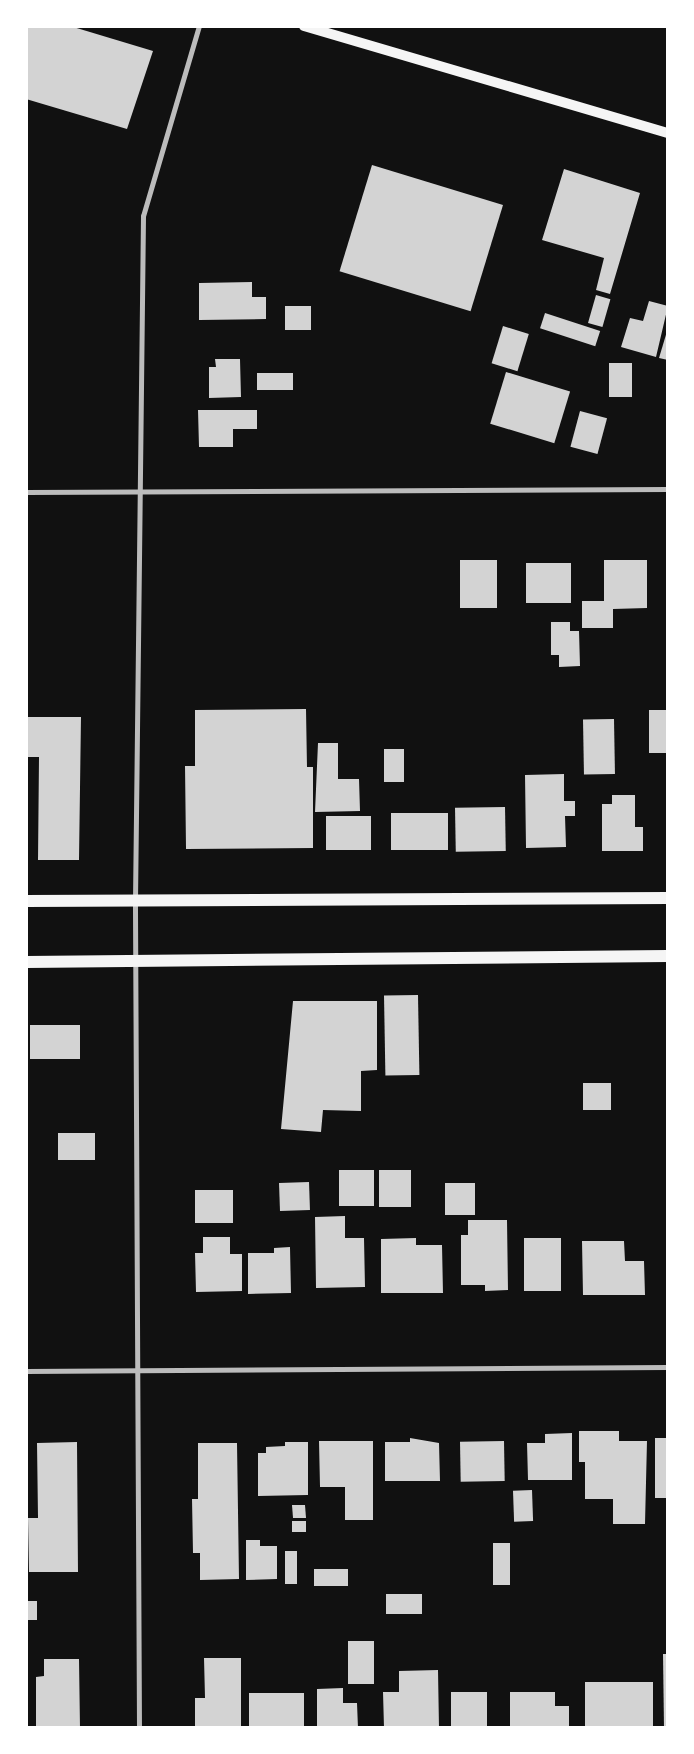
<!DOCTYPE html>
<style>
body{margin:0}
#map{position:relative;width:694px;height:1754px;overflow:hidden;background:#111;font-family:"Archivo Narrow",sans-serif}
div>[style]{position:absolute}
.building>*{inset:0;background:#d3d3d3;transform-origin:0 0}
.minor>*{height:5px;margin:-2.5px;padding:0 2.5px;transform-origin:2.5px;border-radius:2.5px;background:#bcbcbc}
.secondary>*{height:10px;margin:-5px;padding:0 5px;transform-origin:5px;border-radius:5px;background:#f5f5f5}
.primary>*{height:12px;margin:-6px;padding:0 6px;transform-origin:6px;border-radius:6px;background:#f5f5f5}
span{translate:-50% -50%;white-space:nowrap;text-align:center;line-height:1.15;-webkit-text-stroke:5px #fff;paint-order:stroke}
.frame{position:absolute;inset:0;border:28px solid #fff;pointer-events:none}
</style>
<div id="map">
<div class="building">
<div style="clip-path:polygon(26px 26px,70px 26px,153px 51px,127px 129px,26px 99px)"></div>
<div style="left:372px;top:165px;width:137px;height:111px;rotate:17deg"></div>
<div style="clip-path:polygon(564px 169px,640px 193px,610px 294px,596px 290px,604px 258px,542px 240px)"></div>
<div style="clip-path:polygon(252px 282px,252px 297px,266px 297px,266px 319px,199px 320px,199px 283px)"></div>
<div style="left:596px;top:295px;width:15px;height:29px;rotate:16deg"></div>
<div style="clip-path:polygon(649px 301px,668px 306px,656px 357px,621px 347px,630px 318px,643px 321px)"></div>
<div style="left:285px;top:306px;width:26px;height:24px"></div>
<div style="left:545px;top:313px;width:58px;height:16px;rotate:18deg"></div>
<div style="left:503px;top:326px;width:27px;height:39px;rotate:17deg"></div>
<div style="clip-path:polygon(668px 328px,668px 360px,659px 358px)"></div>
<div style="clip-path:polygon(215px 359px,240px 359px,241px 397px,209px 398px,209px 367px,216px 367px)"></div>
<div style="left:609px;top:363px;width:23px;height:34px"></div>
<div style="left:506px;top:372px;width:67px;height:54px;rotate:17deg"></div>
<div style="left:257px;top:373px;width:36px;height:17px"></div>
<div style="clip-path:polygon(198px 410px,257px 410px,257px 429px,233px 429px,233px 447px,199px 447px)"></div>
<div style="left:580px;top:411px;width:28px;height:37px;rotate:15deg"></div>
<div style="left:460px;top:560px;width:37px;height:48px"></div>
<div style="clip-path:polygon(604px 560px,647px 560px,647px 608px,613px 609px,613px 628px,582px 628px,582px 601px,604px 601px)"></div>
<div style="left:526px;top:563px;width:45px;height:40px"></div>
<div style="clip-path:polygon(551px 622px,570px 622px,570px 631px,579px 631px,580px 666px,559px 667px,559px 655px,551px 655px)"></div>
<div style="clip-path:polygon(306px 709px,307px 767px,313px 767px,313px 848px,186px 849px,185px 766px,195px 766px,195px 710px)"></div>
<div style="left:668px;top:710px;width:43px;height:19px;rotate:90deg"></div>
<div style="clip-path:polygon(26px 717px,81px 717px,79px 860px,38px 860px,39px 757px,26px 757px)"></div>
<div style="left:614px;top:719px;width:55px;height:31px;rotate:89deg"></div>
<div style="clip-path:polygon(318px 743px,338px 743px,338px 779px,359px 779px,360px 811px,315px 812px)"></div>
<div style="left:404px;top:749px;width:33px;height:20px;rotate:90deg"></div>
<div style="clip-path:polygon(564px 774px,564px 801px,575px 801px,575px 816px,565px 816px,566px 847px,526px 848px,525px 775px)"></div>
<div style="clip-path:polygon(612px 795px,635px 795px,635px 827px,643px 827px,643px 851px,602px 851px,602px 804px,612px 804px)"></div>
<div style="left:505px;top:807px;width:44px;height:50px;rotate:89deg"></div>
<div style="left:448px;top:813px;width:37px;height:57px;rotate:90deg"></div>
<div style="left:371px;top:816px;width:34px;height:45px;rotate:90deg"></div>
<div style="left:418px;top:995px;width:80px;height:34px;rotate:89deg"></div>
<div style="clip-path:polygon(293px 1001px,377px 1001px,377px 1070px,361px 1071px,361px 1111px,323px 1110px,321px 1132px,281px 1129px)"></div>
<div style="left:80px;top:1025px;width:34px;height:50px;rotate:90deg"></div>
<div style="left:583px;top:1083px;width:28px;height:27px"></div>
<div style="left:95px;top:1133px;width:27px;height:37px;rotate:90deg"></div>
<div style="left:339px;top:1170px;width:35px;height:36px"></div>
<div style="left:379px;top:1170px;width:32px;height:37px"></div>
<div style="left:309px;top:1182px;width:28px;height:30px;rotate:88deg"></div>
<div style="left:445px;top:1183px;width:30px;height:32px"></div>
<div style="left:195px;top:1190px;width:38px;height:33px"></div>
<div style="clip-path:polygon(345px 1216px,345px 1238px,364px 1238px,365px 1287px,316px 1288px,315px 1217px)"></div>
<div style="clip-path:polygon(468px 1220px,507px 1220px,508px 1290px,485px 1291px,485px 1285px,461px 1285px,461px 1235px,468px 1235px)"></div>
<div style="clip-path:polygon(203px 1237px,230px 1237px,230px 1254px,242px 1254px,242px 1291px,196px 1292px,195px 1253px,203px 1253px)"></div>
<div style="clip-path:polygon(416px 1238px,416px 1245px,442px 1245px,443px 1293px,381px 1293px,381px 1239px)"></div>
<div style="left:524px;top:1238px;width:37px;height:53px"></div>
<div style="clip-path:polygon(582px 1241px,624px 1241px,625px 1261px,644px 1261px,645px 1295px,583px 1295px)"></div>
<div style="clip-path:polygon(290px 1247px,291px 1293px,248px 1294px,248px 1253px,274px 1253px,274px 1248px)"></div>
<div style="clip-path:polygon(579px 1431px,619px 1431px,619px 1441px,647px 1441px,645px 1524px,613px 1524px,613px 1499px,585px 1499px,585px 1462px,579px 1462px)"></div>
<div style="clip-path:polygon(572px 1433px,572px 1480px,528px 1480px,527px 1443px,545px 1443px,545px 1434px)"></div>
<div style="clip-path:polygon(410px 1438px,439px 1443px,440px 1481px,385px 1481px,385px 1442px,410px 1442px)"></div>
<div style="left:655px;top:1438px;width:13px;height:60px"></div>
<div style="clip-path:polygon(319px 1441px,373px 1441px,373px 1520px,345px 1520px,345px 1487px,320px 1487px)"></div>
<div style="left:504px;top:1441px;width:40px;height:44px;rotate:89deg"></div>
<div style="clip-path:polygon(77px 1442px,78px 1572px,29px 1572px,28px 1518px,38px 1518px,37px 1443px)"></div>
<div style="clip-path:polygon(285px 1442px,308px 1442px,308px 1495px,258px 1496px,258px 1453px,266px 1453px,266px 1447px,285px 1446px)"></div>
<div style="clip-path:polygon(198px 1443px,237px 1443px,239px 1579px,200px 1580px,200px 1553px,193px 1553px,192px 1499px,198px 1499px)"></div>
<div style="left:532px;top:1490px;width:31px;height:19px;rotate:88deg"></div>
<div style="clip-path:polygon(292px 1505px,305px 1505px,306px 1518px,293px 1518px)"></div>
<div style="left:292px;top:1521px;width:14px;height:11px"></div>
<div style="clip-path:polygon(246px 1540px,260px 1540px,260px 1546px,277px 1546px,277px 1579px,246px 1580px)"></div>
<div style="left:493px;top:1543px;width:17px;height:42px"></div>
<div style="left:285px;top:1551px;width:12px;height:33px"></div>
<div style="left:314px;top:1569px;width:34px;height:17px"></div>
<div style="left:386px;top:1594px;width:36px;height:20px"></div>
<div style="left:26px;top:1601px;width:11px;height:19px"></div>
<div style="left:348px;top:1641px;width:26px;height:43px"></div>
<div style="clip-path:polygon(663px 1654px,668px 1654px,668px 1728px,664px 1728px)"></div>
<div style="clip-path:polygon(204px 1658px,241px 1658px,241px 1728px,195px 1728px,195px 1698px,205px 1698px)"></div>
<div style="clip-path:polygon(44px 1659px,79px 1659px,80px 1728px,36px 1728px,36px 1677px,44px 1676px)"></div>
<div style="clip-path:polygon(438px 1670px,439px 1728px,384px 1728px,383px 1692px,399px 1692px,399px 1671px)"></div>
<div style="left:653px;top:1682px;width:46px;height:68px;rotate:90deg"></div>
<div style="clip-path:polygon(343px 1688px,343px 1703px,357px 1703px,358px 1728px,317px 1728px,317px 1689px)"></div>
<div style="left:451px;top:1692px;width:36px;height:36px"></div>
<div style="clip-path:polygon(510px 1692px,555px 1692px,555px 1706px,569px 1706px,569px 1728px,510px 1728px)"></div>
<div style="left:249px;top:1693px;width:55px;height:35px"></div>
</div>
<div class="minor">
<div style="left:26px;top:492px;width:642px;rotate:-0.27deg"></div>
<div style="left:26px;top:1371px;width:642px;rotate:-0.36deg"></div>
<div style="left:139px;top:1728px;width:827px;rotate:-90.28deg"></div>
<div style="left:135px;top:901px;width:685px;rotate:-89.33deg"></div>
<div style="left:143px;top:216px;width:198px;rotate:-73.6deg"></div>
</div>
<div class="secondary">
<div style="left:304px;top:26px;width:379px;rotate:16.4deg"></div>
</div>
<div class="primary">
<div style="left:26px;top:901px;width:642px;rotate:-0.27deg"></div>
<div style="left:26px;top:962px;width:642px;rotate:-0.54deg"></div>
</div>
<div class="frame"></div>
</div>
